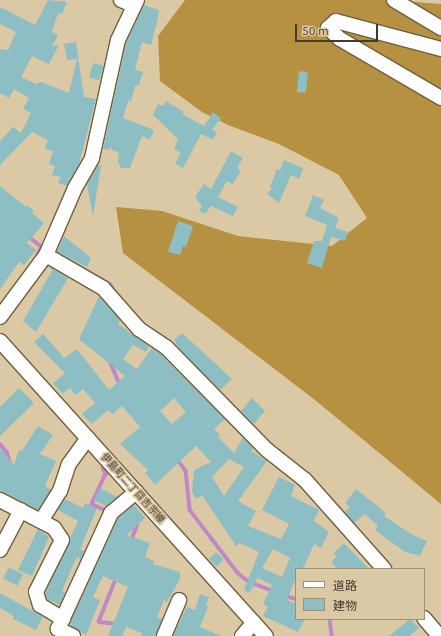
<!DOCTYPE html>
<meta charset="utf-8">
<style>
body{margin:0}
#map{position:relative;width:441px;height:636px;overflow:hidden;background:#dbc9a5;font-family:Ubuntu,"Noto Sans JP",sans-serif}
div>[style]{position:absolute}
.forest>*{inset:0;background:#b69141}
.stream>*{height:3.5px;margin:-1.75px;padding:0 1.75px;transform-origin:1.75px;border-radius:1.75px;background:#c188c5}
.building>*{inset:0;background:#8dbec3;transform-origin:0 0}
.roads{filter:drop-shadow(1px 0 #6e5e3e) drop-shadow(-1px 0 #6e5e3e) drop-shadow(0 1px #6e5e3e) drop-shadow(0 -1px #6e5e3e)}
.minor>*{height:14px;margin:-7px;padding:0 7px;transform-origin:7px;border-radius:7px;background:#fff}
span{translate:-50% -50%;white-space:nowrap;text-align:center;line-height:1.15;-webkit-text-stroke:3.5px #dbc9a5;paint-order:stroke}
.street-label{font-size:10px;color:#433b2d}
.legend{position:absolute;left:295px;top:568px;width:130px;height:52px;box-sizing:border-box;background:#dbc9a5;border:1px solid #9e9075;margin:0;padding:5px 7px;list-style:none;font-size:12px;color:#433b2d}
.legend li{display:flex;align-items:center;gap:8px;height:20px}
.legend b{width:20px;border:1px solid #9e9075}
.scale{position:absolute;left:295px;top:24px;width:83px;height:18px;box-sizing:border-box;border:2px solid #433b2d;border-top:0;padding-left:5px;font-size:12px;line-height:14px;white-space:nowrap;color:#433b2d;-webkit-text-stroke:3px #dbc9a5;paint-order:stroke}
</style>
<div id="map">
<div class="forest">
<div style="clip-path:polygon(185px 0,392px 0,441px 4px,441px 504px,315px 400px,123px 253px,116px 207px,162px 211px,238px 236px,332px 246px,367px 218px,339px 175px,279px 144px,228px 125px,202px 112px,160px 81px,158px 36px)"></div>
</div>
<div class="stream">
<div style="left:27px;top:235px;width:19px;rotate:39deg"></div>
<div style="left:42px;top:247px;width:9px;rotate:117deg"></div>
<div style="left:66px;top:259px;width:51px;rotate:29.6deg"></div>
<div style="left:110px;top:284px;width:11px;rotate:56deg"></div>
<div style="left:110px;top:361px;width:26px;rotate:67deg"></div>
<div style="left:0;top:444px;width:11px;rotate:49deg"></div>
<div style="left:7px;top:452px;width:10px;rotate:73deg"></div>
<div style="left:177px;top:459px;width:15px;rotate:53deg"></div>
<div style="left:186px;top:471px;width:39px;rotate:84deg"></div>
<div style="left:190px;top:510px;width:79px;rotate:52.7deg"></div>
<div style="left:238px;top:573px;width:14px;rotate:39deg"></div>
<div style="left:249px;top:582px;width:27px;rotate:20deg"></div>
<div style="left:103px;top:468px;width:7px;rotate:63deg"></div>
<div style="left:106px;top:474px;width:33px;rotate:115deg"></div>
<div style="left:92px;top:504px;width:17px;rotate:25deg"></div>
<div style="left:131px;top:541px;width:17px;rotate:-69deg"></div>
<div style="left:137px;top:525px;width:2px;rotate:-153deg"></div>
<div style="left:117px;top:577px;width:48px;rotate:111.8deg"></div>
<div style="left:99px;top:622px;width:18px;rotate:6deg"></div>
<div style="left:285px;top:596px;width:11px;rotate:15deg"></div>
<div style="left:330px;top:619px;width:17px;rotate:83deg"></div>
</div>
<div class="building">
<div style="clip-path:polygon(48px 0,67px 2px,62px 14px,58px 13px,52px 32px,58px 35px,52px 46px,59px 45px,49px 64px,32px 56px,21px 77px,36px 84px,41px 82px,69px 93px,77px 59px,67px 60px,64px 44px,76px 42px,84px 97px,96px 99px,79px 164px,67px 186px,58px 183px,61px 177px,52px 175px,55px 166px,49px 164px,53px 151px,45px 149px,48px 140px,32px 132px,0 165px,0 141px,13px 127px,21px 133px,31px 113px,23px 109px,29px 98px,14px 89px,9px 98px,0 93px,0 49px,8px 50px,16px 32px,0 24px,0 7px,35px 25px)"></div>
<div style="clip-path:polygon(144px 5px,159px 10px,157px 22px,151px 45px,142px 42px,135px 70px,143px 72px,139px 85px,135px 86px,131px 101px,128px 101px,123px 118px,154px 130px,150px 140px,142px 136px,130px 168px,121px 168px,118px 161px,119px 152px,113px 151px,110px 146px,109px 150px,103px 149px,126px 43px)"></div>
<div style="left:93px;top:63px;width:11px;height:15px;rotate:15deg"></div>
<div style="left:299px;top:71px;width:9px;height:21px;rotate:6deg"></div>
<div style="clip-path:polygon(166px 101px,184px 112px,182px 114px,204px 126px,213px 112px,221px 118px,212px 130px,217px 132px,213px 140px,201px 134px,183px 168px,175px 164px,181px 153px,174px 149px,178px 139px,153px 115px,158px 104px,163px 106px)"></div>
<div style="clip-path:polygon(231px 151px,243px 158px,238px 166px,240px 172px,233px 184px,227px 181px,218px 197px,238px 207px,233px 216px,211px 206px,205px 214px,199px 211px,202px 206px,195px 197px,204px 184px,211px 189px)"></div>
<div style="clip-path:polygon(284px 160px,303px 168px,299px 179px,291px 175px,279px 203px,267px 194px,272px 188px,270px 187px,277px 169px,280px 170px)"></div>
<div style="clip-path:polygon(98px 165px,101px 166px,93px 216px,87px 184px)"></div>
<div style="clip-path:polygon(0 186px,26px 207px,27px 205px,34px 211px,32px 213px,44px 223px,27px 243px,36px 250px,24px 265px,19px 262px,0 289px)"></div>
<div style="clip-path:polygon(313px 195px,324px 200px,320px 208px,339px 218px,335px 228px,348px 232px,345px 241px,331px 237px,322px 268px,307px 263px,314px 241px,322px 241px,327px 225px,305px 216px)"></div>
<div style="clip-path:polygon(178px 221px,193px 226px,186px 247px,183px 246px,180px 255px,168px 252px)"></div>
<div style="clip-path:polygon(64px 236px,91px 258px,87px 267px,57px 252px)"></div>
<div style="clip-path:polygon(48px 266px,68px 278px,36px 332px,23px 321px,52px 271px)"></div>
<div style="clip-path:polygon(evenodd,99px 296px,120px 320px,118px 324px,149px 346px,146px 352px,133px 345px,123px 359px,137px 369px,152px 348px,159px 353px,225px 419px,214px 429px,220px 435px,218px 437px,234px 453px,243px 438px,253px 448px,251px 451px,267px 461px,238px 501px,256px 511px,248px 526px,281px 539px,289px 524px,262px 510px,279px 477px,295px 485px,291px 496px,319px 510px,314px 521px,329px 532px,321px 548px,314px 544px,303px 569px,296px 569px,296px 578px,287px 600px,296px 604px,296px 619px,305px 619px,298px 632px,263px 616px,268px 607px,263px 604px,272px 585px,258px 578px,249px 593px,244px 590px,259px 552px,240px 543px,236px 546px,202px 495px,196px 499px,192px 492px,194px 470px,211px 462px,196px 446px,155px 485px,145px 473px,148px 470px,120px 444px,140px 427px,122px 406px,113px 414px,108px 410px,92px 424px,82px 414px,95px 403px,83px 389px,76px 395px,70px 388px,63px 394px,53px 383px,65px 373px,34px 342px,43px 334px,64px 358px,77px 349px,109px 390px,125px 376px,79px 339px,99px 296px,174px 398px,186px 412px,172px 424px,160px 411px,174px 398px,99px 296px,229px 459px,244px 467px,224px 496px,212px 477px,229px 459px,99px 296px,273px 549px,290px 558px,282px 577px,262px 568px,273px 549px)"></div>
<div style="clip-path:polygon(182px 333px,232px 379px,220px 390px,178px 347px,174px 340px)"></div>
<div style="clip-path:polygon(19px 388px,34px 403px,0 436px,0 407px)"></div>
<div style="clip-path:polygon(252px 398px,265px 411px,254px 424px,241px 411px)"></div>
<div style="clip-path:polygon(38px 426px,53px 435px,40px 454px,56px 461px,45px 486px,51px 490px,38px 510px,0 492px,0 448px,14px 465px,19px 450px,22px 451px)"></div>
<div style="clip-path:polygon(100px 488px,117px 497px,106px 506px,94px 500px)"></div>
<div style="clip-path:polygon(356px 489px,381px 509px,386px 514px,384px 516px,411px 534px,427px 541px,420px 556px,405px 552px,375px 530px,378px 526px,365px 514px,354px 523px,345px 512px,350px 507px,345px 503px)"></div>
<div style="clip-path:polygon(65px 499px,83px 508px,85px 503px,97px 508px,80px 549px,84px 551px,81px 559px,77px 557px,74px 563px,62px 591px,65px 592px,60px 605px,47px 599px,45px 594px,78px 521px,58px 510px)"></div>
<div style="clip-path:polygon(134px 505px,145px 518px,127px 535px,150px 543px,145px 557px,154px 561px,153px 564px,180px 572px,180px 579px,167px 602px,164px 600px,157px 617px,162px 619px,156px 636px,141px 636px,142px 633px,126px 627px,122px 636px,108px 636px,128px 587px,103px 576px,93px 597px,100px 600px,86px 635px,71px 626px,71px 621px,118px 518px)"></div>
<div style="clip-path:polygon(38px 529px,49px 537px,32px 576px,18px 570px)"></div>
<div style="clip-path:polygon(344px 543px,369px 569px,338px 569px,331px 562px,337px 556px,333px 554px)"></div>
<div style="left:216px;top:552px;width:11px;height:10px;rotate:45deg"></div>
<div style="left:9px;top:567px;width:16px;height:13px;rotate:27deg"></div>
<div style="clip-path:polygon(0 593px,43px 617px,36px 630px,13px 619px,14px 616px,0 608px)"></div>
<div style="clip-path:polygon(200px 594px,209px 597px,206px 606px,208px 607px,200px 627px,221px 636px,173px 636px,187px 607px,195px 610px)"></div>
<div style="clip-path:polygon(410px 619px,419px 628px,409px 636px,389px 636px)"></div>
</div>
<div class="roads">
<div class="minor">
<div style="left:121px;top:0;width:13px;rotate:23deg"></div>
<div style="left:394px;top:0;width:55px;rotate:30.8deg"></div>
<div style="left:441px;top:49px;width:109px;rotate:-165.1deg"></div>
<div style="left:336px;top:21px;width:11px;rotate:139deg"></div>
<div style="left:328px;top:28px;width:16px;rotate:43deg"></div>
<div style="left:340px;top:39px;width:117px;rotate:30.3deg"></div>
<div style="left:46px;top:255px;width:66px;rotate:30.1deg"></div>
<div style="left:103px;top:288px;width:55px;rotate:48.7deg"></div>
<div style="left:139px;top:329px;width:32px;rotate:34deg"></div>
<div style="left:166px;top:347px;width:144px;rotate:45.6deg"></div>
<div style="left:267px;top:450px;width:48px;rotate:38.3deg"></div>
<div style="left:305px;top:480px;width:119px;rotate:48.4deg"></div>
<div style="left:0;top:317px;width:77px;rotate:-53.4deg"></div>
<div style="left:46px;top:255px;width:73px;rotate:-66.6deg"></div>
<div style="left:75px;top:188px;width:34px;rotate:-60deg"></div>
<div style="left:92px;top:158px;width:121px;rotate:-77.6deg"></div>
<div style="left:118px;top:40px;width:44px;rotate:-64.6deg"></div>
<div style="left:0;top:341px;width:397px;rotate:48deg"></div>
<div style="left:0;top:500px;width:61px;rotate:27.4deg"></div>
<div style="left:54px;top:528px;width:14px;rotate:56deg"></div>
<div style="left:62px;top:540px;width:58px;rotate:116.6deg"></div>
<div style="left:36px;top:592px;width:14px;rotate:73deg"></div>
<div style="left:40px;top:605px;width:27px;rotate:31deg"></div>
<div style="left:41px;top:521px;width:36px;rotate:-58deg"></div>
<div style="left:60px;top:491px;width:28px;rotate:-72deg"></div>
<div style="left:69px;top:464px;width:32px;rotate:-54deg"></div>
<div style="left:0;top:550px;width:45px;rotate:-62.3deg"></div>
<div style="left:424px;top:618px;width:23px;rotate:50deg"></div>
<div style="left:73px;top:636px;width:17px;rotate:-155deg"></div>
<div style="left:58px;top:629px;width:128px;rotate:-65.4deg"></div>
<div style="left:111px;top:513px;width:33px;rotate:-40deg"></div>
<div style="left:164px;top:636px;width:39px;rotate:-67deg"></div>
<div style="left:242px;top:636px;width:18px;rotate:-49deg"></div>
</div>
</div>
<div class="street-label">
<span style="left:133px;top:488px;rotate:48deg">伊島町二丁目吉宗線</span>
</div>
<ul class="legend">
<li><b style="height:5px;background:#fff"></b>道路</li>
<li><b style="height:11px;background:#8dbec3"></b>建物</li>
</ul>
<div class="scale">50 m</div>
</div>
